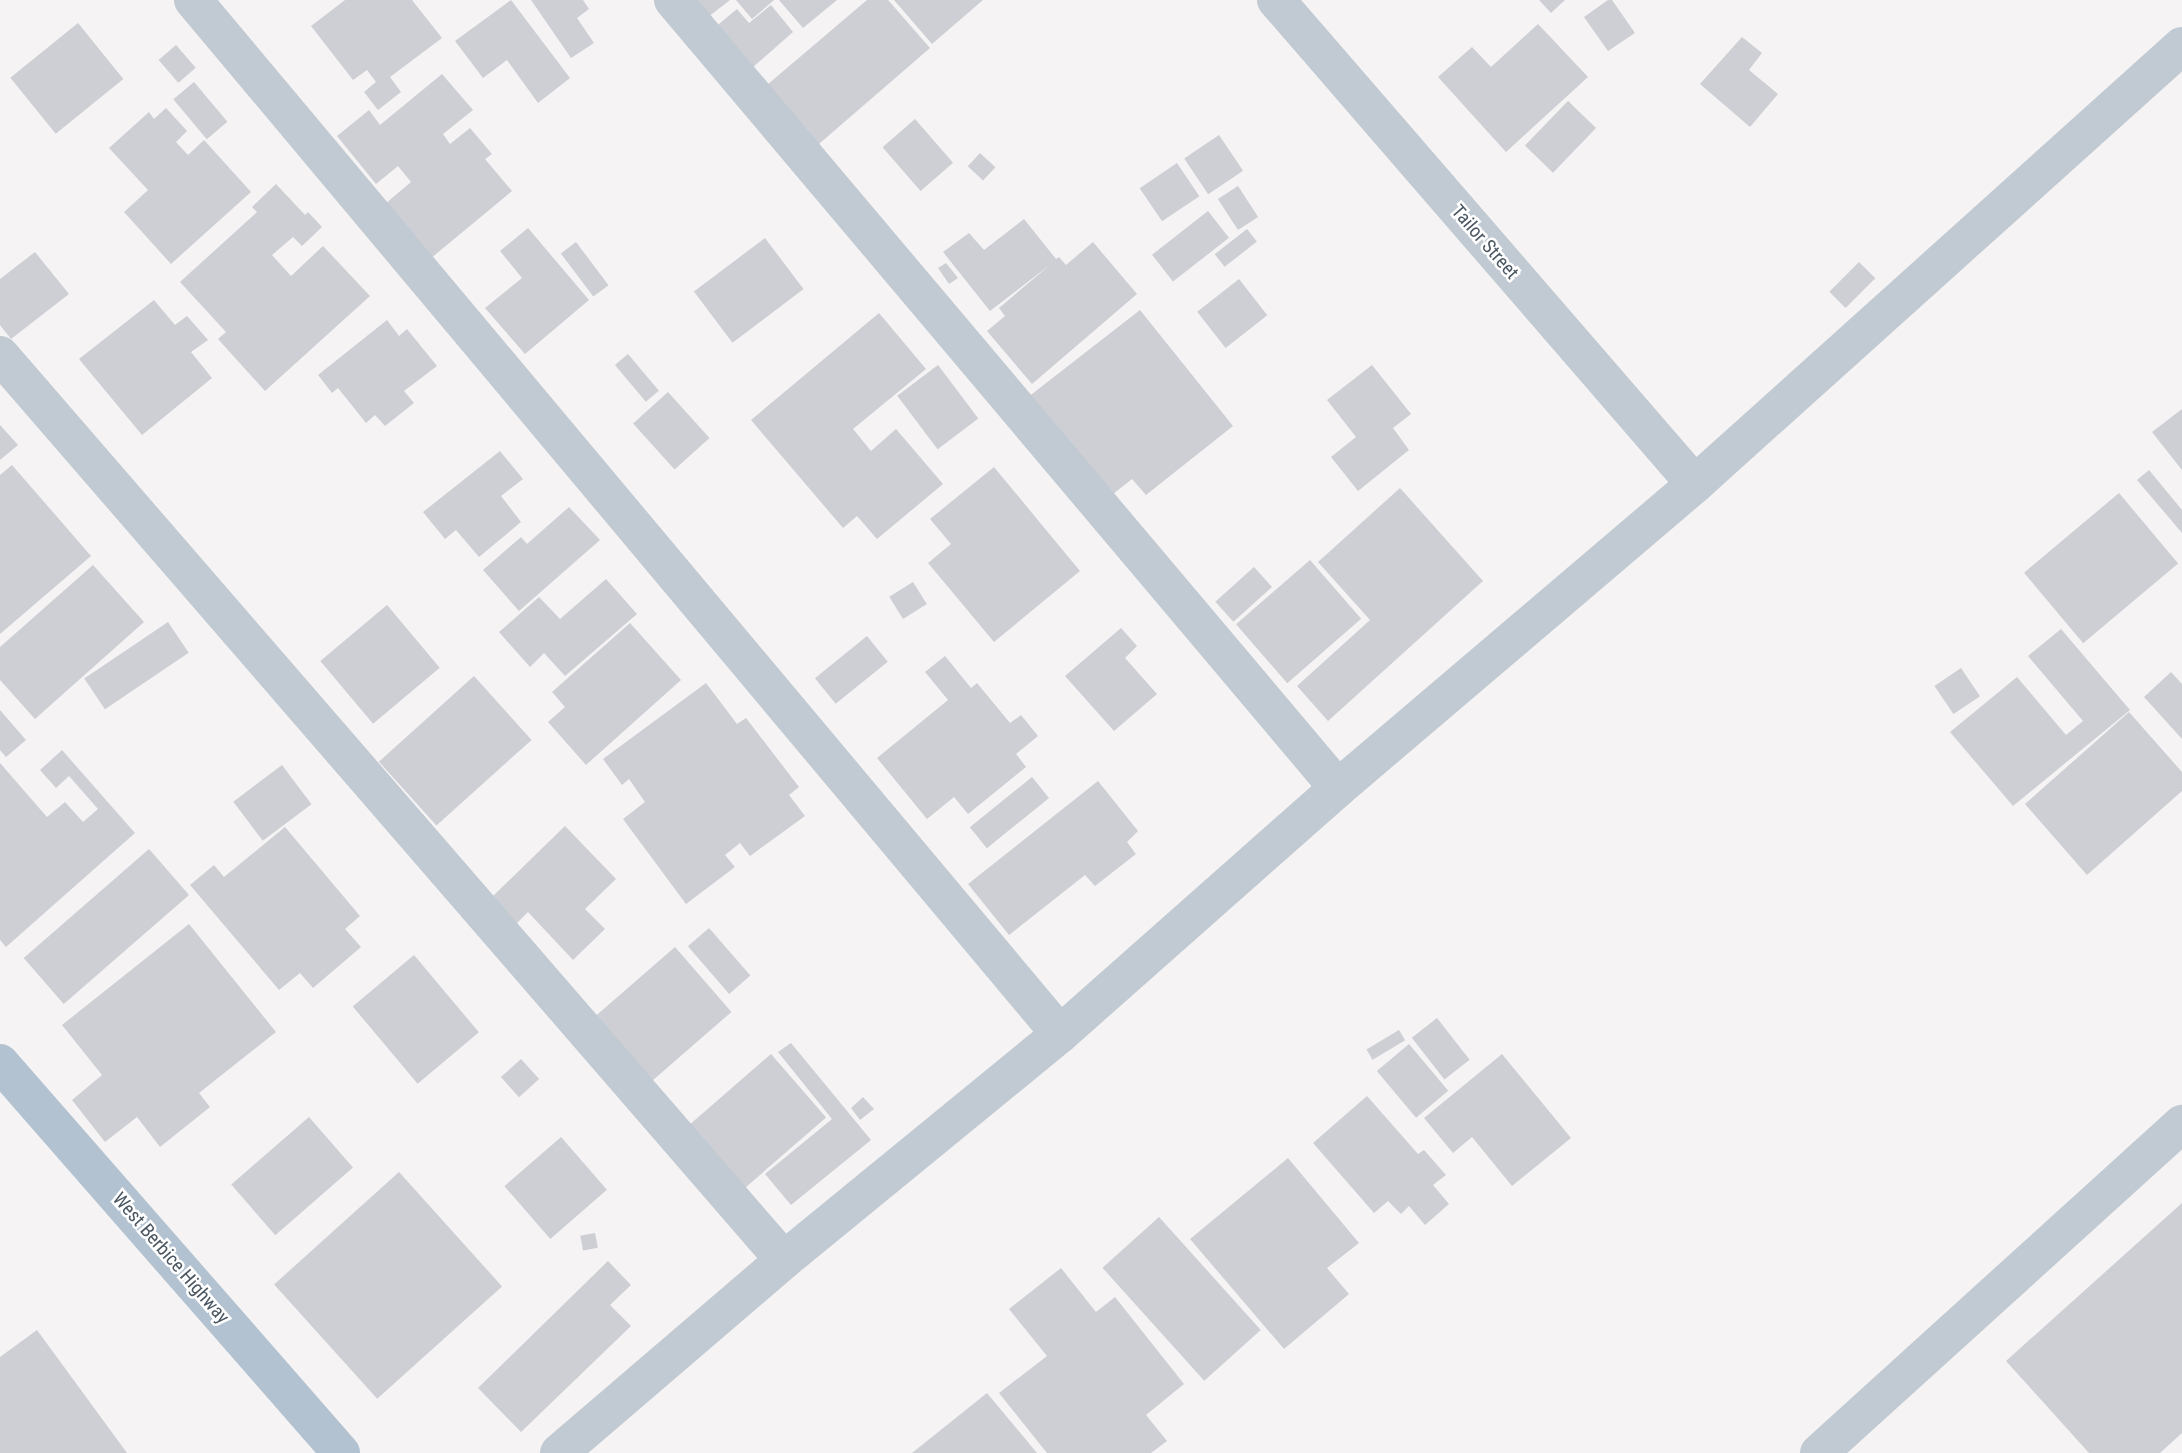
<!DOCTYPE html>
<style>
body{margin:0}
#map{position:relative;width:2182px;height:1453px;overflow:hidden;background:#f5f3f3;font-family:"Roboto Condensed",sans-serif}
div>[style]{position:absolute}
.building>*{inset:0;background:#cdcfd5;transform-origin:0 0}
.minor>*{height:38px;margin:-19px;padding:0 19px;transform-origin:19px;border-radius:19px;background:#c1cad2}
.major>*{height:38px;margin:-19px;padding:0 19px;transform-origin:19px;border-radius:19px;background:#b3c2d1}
span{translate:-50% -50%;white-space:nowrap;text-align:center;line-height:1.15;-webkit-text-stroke:5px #fff;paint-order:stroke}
.street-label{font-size:19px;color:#4a5661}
</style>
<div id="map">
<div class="building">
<div style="clip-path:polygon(345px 0,412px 0,442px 38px,390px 77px,401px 92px,378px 110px,364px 92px,376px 82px,367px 70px,353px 80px,311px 26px)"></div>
<div style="clip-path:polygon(511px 0,570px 78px,538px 103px,507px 60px,483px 78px,455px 41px)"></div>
<div style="clip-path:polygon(531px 0,583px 0,589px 9px,577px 18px,594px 43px,571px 58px)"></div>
<div style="clip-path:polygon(688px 0,730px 0,703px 21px)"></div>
<div style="clip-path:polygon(736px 0,774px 0,752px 19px)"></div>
<div style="clip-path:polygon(779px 0,837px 0,803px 28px)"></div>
<div style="clip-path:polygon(867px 0,888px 0,930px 48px,812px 150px,760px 91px)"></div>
<div style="clip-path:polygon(894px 0,983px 0,932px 44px)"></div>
<div style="clip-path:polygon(1539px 0,1565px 0,1551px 13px)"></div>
<div style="clip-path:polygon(1608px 0,1612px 0,1635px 33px,1608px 51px,1584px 17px)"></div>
<div style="clip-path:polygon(771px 5px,793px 32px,744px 75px,708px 33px,737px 9px,749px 23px)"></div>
<div style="left:78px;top:23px;width:72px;height:87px;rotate:51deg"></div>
<div style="clip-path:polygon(1538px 24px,1588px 77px,1506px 152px,1438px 77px,1472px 47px,1491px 67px)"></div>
<div style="clip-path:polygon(1742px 37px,1762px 53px,1749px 70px,1778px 94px,1750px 127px,1700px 84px)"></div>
<div style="left:176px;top:45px;width:30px;height:23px;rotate:49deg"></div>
<div style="clip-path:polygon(442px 74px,473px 110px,443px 134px,450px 144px,470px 128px,492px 154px,485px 159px,512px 191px,430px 259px,385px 204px,411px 182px,398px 166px,376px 184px,337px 136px,369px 110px,380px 125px)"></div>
<div style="left:194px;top:82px;width:52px;height:27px;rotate:50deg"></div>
<div style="left:1568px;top:101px;width:39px;height:62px;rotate:44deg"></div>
<div style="clip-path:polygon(166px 108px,187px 131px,176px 142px,188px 155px,204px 140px,251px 192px,171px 264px,124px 212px,148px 190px,109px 148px,149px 112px,154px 119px)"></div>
<div style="left:915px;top:119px;width:58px;height:43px;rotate:49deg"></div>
<div style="left:1219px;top:135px;width:43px;height:42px;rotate:56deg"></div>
<div style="left:980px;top:153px;width:21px;height:18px;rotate:43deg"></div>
<div style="left:1177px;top:163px;width:40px;height:45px;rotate:56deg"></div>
<div style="clip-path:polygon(276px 184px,305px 215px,308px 212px,322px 227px,302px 246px,293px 237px,272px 255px,291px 276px,323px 246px,370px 296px,265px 391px,218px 339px,226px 332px,180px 282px,257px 212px,252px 207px)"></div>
<div style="left:1238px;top:186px;width:37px;height:24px;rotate:57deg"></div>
<div style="left:1208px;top:211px;width:34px;height:71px;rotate:52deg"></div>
<div style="clip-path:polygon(1024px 219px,1056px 259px,1059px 257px,1066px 265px,1093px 242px,1137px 294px,1032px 384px,987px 331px,1005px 316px,999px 308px,1051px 264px,990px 311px,943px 252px,969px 233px,984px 250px)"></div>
<div style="clip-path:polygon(528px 228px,589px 300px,525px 354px,485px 308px,522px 278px,500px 251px)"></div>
<div style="left:1247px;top:229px;width:16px;height:41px;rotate:52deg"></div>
<div style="left:765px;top:238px;width:64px;height:89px;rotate:53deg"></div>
<div style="left:576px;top:242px;width:54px;height:19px;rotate:53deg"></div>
<div style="clip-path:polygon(35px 252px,69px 294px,11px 339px,0 325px,0 279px)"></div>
<div style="left:1859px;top:262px;width:23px;height:42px;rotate:45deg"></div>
<div style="clip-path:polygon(946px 263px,958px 278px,949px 284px,938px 268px)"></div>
<div style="left:1239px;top:279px;width:46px;height:53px;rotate:52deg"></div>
<div style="clip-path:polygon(154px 300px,175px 325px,187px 316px,208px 340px,191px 352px,212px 378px,142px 435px,79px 359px)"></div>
<div style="clip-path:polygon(1140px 310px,1233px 426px,1146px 495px,1132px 479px,1103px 502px,1023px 401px)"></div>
<div style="clip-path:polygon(879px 313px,926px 369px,853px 429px,871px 451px,896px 429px,943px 484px,877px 539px,857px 516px,843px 528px,751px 420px)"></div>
<div style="clip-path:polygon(387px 320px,399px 336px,407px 329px,437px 366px,404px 391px,414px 403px,385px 426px,375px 415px,366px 423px,338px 388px,332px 393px,318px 375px)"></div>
<div style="left:628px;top:354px;width:48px;height:17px;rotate:50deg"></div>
<div style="left:938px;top:365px;width:67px;height:51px;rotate:53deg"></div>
<div style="clip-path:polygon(1372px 365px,1411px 414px,1393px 428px,1409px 450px,1358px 491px,1331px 457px,1356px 437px,1327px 400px)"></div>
<div style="left:668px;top:392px;width:62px;height:47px;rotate:48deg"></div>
<div style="clip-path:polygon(2182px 409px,2182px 470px,2152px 432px)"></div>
<div style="clip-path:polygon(0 425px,18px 445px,0 460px)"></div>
<div style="clip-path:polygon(500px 451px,523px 479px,501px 496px,521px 522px,479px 557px,456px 530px,445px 539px,423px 512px)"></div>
<div style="clip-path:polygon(12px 465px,91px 556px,0 634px,0 475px)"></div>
<div style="clip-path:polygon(994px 467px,1080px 571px,994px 642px,928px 563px,951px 544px,930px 519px)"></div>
<div style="clip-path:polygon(2149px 470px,2182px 510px,2182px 533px,2137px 480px)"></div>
<div style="clip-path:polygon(1400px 488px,1483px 581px,1328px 721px,1297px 686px,1370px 620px,1318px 562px)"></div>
<div style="left:2119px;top:493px;width:92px;height:124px;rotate:50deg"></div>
<div style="clip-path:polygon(569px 507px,600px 540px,519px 611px,483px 570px,521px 537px,527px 544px)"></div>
<div style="left:1310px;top:560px;width:78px;height:98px;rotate:49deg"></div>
<div style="clip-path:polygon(93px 565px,144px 622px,35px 719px,0 680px,0 647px)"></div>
<div style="left:1254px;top:567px;width:27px;height:52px;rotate:48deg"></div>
<div style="clip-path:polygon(606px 579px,637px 614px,565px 676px,544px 653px,530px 667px,499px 632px,539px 597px,560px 619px)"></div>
<div style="left:913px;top:582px;width:26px;height:28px;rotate:58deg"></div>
<div style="left:387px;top:605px;width:82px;height:87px;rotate:50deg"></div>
<div style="left:168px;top:622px;width:37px;height:101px;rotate:56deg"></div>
<div style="clip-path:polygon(630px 623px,681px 680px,586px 765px,548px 722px,565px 707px,552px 692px)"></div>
<div style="clip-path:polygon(1121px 628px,1137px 646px,1125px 658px,1157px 694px,1114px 731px,1065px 676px)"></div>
<div style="clip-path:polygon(2061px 629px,2130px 710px,2013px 806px,1950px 732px,2017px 677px,2066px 735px,2083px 721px,2028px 656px)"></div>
<div style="left:867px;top:636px;width:33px;height:67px;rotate:51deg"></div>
<div style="clip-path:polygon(945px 656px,971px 688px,977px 683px,1010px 723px,1021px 715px,1038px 736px,1016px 754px,1026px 767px,968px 814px,954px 797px,927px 819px,877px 758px,948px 700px,925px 672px)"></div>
<div style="left:1961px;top:668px;width:34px;height:32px;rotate:56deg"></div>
<div style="clip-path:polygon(2171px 672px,2182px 684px,2182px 739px,2144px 697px)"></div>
<div style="left:474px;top:676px;width:86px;height:128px;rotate:48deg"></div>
<div style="clip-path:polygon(706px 683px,737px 724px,746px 718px,799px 787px,789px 795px,805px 816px,750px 856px,740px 843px,725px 855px,735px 867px,686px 904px,623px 819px,645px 802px,629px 779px,622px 785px,603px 759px)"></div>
<div style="clip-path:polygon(0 710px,26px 740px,6px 757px,0 750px)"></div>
<div style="clip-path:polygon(2129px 712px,2182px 772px,2182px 791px,2087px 875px,2025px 804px)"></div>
<div style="clip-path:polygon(62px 750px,135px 833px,6px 947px,0 940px,0 763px,47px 817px,65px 802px,83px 822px,98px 809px,69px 776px,56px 788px,40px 770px)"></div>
<div style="left:282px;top:765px;width:49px;height:61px;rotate:53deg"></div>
<div style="left:1032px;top:777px;width:27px;height:80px;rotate:51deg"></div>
<div style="clip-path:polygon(1098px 781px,1138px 831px,1127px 842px,1136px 854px,1095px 886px,1085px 875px,1009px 935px,968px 884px)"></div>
<div style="clip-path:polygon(565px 826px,616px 879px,585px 909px,605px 929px,573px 960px,528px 912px,517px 923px,492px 897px)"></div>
<div style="clip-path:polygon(285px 827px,360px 916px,345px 929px,361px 947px,313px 988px,300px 973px,279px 990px,190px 885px,214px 865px,224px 877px)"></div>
<div style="left:149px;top:849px;width:61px;height:166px;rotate:49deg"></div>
<div style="clip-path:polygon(189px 924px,276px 1032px,199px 1093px,210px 1107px,160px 1147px,137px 1117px,105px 1142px,72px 1100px,102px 1075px,62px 1025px)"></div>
<div style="left:709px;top:928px;width:63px;height:28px;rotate:49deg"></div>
<div style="left:675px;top:947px;width:86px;height:111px;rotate:49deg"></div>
<div style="left:414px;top:955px;width:101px;height:80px;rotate:50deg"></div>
<div style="left:1437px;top:1018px;width:53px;height:32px;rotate:52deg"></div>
<div style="left:1399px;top:1030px;width:12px;height:38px;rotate:59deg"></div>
<div style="clip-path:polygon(791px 1043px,871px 1140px,791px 1205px,765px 1174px,832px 1119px,778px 1052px)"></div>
<div style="left:1409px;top:1044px;width:61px;height:42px;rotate:50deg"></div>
<div style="left:771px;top:1054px;width:84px;height:116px;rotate:49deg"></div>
<div style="clip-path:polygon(1502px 1054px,1571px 1138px,1512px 1186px,1472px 1137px,1453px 1153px,1424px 1118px)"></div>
<div style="left:521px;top:1059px;width:27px;height:27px;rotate:48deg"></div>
<div style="clip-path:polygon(1367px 1096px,1418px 1154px,1424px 1150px,1446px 1175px,1433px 1185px,1449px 1204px,1425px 1225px,1409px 1206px,1401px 1214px,1388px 1201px,1374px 1213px,1313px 1143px)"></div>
<div style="clip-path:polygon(863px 1097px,874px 1109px,860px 1120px,851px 1108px)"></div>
<div style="left:309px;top:1117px;width:67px;height:103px;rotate:49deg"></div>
<div style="left:561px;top:1137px;width:70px;height:75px;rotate:49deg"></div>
<div style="clip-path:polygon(1288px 1158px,1359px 1243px,1327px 1268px,1349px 1294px,1284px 1349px,1190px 1239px)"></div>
<div style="left:399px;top:1172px;width:154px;height:168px;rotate:48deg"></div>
<div style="clip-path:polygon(2182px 1203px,2182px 1433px,2160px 1453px,2089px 1453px,2006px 1361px)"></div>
<div style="left:1159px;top:1217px;width:152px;height:76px;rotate:48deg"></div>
<div style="left:595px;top:1233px;width:15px;height:15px;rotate:79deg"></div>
<div style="clip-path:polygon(608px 1261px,631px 1285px,610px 1305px,631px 1326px,521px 1432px,478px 1388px)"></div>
<div style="clip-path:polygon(1061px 1268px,1096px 1312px,1115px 1297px,1184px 1384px,1146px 1415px,1167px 1441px,1151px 1453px,1047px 1453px,999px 1393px,1047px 1356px,1009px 1309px)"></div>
<div style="clip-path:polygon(37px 1330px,127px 1453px,0 1453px,0 1357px)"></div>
<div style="clip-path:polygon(987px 1393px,1037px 1453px,912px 1453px)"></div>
</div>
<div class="minor">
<div style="left:193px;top:0;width:1349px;rotate:50.02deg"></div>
<div style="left:673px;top:0;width:1031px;rotate:49.84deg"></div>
<div style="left:1276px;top:0;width:640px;rotate:49.12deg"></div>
<div style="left:0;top:355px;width:1197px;rotate:49.1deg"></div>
<div style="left:559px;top:1453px;width:296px;rotate:-40.6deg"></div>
<div style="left:784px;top:1260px;width:357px;rotate:-39.3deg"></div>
<div style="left:1060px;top:1034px;width:371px;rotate:-41.5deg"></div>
<div style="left:1338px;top:788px;width:469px;rotate:-40.4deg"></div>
<div style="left:1695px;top:484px;width:655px;rotate:-41.97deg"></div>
<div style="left:1819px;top:1453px;width:490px;rotate:-42.2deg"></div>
</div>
<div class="major">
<div style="left:0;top:1063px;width:518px;rotate:48.83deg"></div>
</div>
<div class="street-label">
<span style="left:1485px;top:242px;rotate:49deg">Tailor Street</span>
<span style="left:171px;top:1258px;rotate:49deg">West Berbice Highway</span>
</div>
</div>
